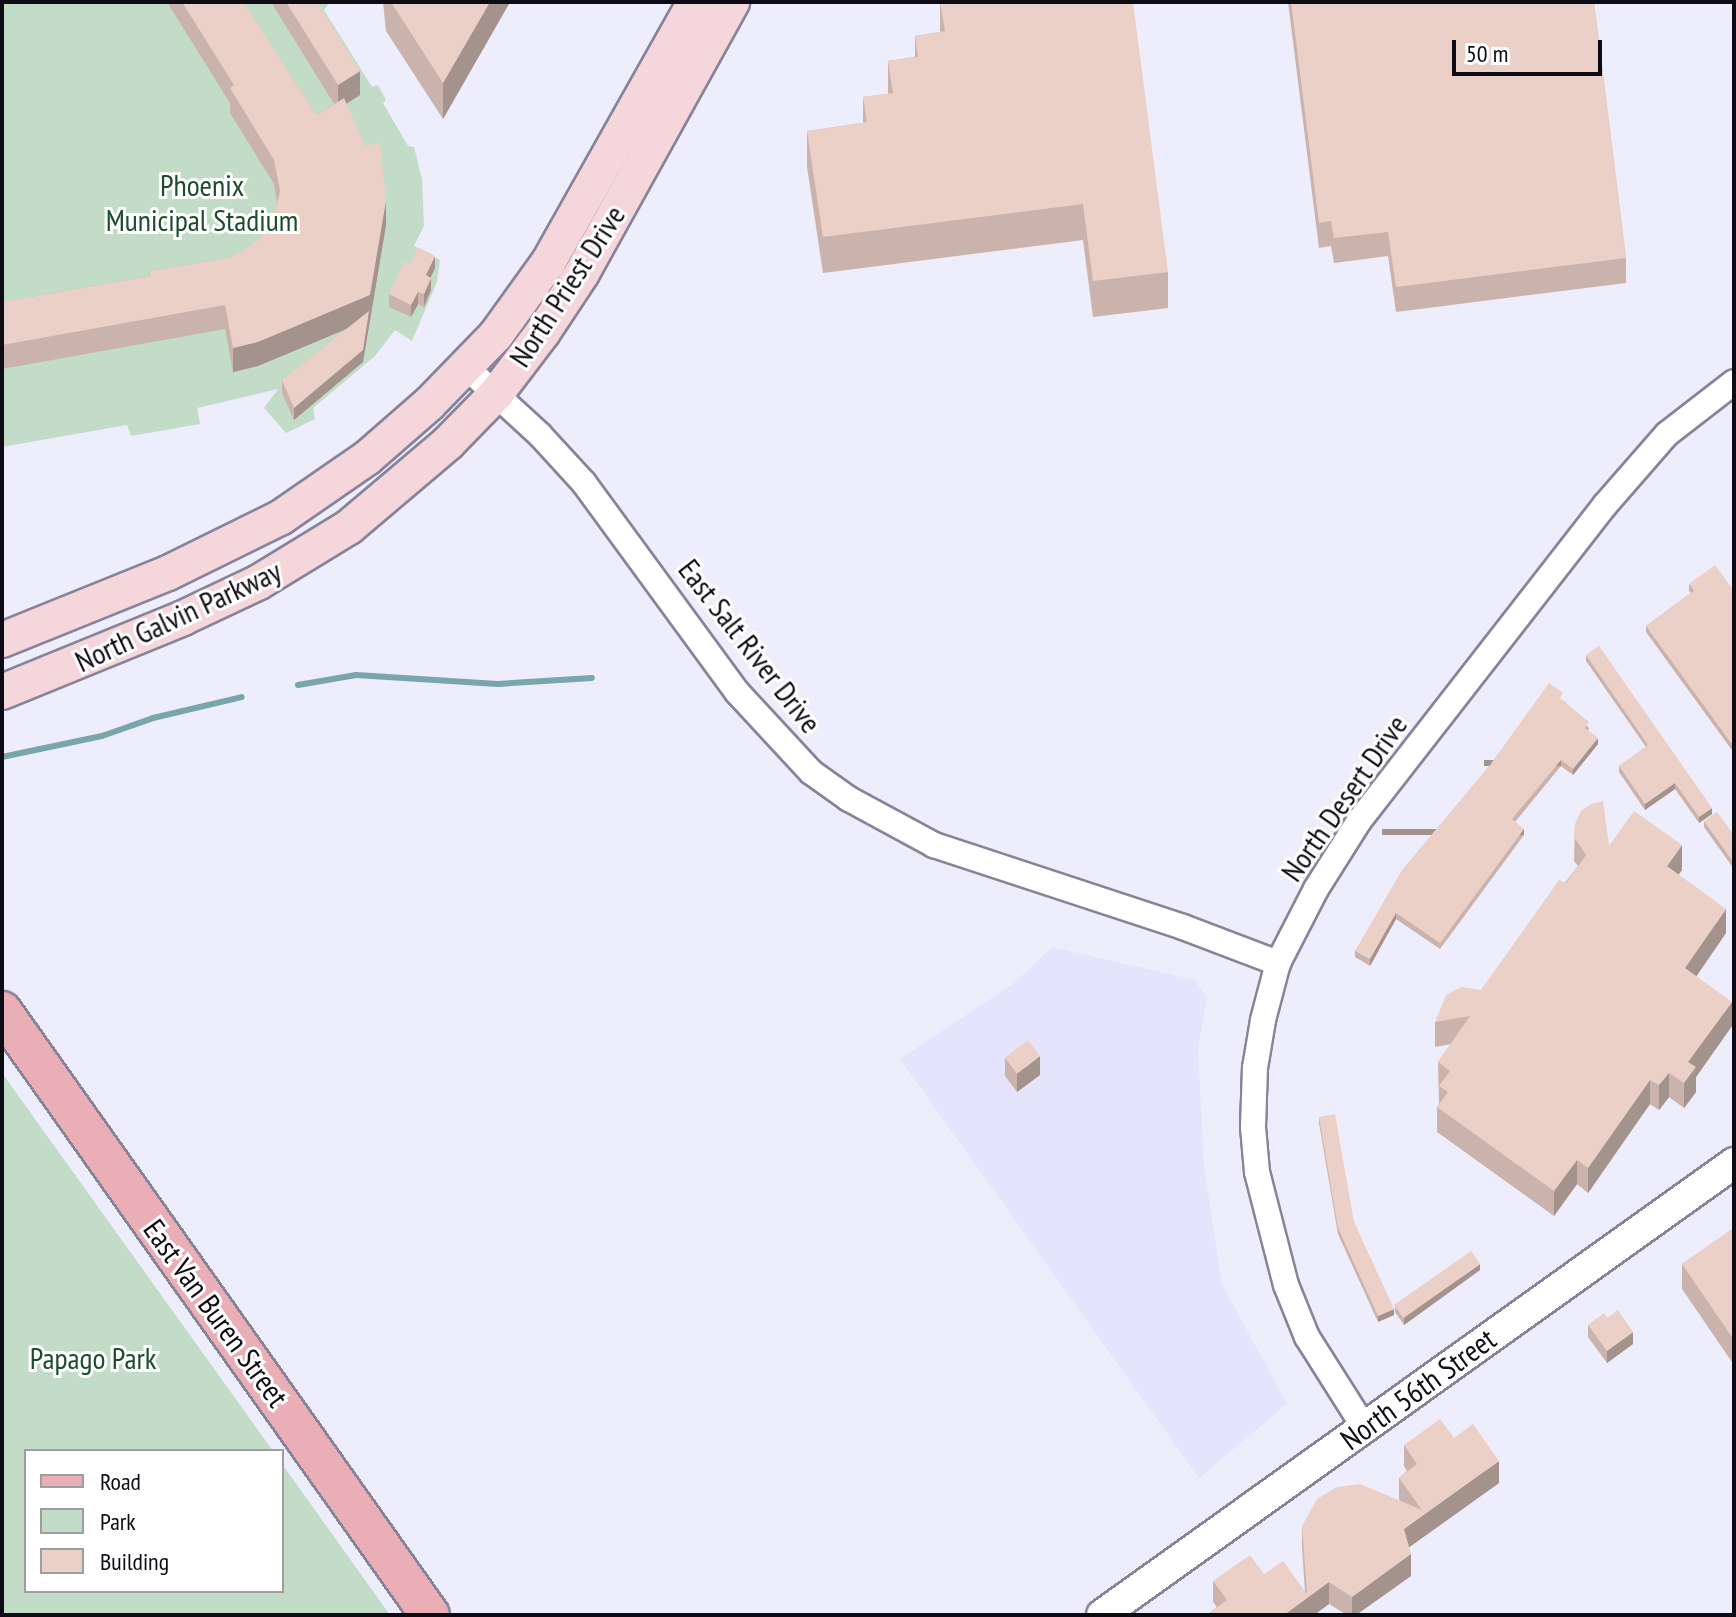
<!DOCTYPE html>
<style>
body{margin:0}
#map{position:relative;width:1736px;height:1617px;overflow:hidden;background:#eeedfb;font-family:"PT Sans Narrow",sans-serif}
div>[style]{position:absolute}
.built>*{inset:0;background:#e6e3fc}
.green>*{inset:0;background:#c2dcc7}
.stream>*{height:6px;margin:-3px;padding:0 3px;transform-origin:3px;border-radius:3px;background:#79a6ab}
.roads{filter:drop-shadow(2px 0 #87849a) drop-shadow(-2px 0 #87849a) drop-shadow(0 2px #87849a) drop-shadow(0 -2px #87849a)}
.minor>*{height:24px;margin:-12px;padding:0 12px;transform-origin:12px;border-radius:12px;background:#fff}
.tertiary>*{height:30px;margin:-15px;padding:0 15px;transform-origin:15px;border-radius:15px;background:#fff}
.secondary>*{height:34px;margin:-17px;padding:0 17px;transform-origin:17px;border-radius:17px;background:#f4d6db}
.primary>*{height:38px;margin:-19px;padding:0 19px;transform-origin:19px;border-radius:19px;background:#eaaeb7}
.wall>*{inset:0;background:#cab3ac}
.shaded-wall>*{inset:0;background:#a4928c;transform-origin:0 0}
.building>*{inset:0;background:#ebd0c8;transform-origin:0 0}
span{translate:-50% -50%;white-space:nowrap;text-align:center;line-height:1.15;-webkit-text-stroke:6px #fff;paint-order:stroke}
.park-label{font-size:30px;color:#1b4d2c}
.street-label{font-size:30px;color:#0d0b13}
.frame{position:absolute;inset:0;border:4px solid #0d0b13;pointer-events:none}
.legend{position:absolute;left:24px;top:1449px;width:260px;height:144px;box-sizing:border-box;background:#fff;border:2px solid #9e9da1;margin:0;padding:10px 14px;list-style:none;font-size:24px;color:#0d0b13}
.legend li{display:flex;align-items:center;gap:16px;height:40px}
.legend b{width:40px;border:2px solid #9e9da1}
.scale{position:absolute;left:1452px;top:40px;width:150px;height:36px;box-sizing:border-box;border:4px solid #0d0b13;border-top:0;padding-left:10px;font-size:24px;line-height:28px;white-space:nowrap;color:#0d0b13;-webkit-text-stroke:6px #fff;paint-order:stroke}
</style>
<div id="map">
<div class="built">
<div style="clip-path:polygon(1052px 947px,1195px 980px,1207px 998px,1198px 1048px,1204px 1167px,1222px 1284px,1287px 1404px,1199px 1478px,900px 1059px,1013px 984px)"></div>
</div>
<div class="green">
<div style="clip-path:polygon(2px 2px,330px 2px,324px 10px,372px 87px,378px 85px,386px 100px,383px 103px,408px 146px,414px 147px,422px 179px,424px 226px,414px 246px,440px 260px,437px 282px,412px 341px,395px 330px,375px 356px,313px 408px,315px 419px,286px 433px,264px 408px,278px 389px,197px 408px,200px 424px,131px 436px,127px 425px,2px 447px)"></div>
<div style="clip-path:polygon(2px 1073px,273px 1451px,26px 1451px,26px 1591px,282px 1591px,282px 1464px,390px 1615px,2px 1615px)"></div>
</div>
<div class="stream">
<div style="left:298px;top:685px;width:59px;rotate:-9.8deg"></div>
<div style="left:356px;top:675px;width:142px;rotate:3.6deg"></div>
<div style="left:498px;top:684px;width:94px;rotate:-3.7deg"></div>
<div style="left:2px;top:757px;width:102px;rotate:-11.9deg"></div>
<div style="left:102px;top:736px;width:54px;rotate:-19.4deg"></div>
<div style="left:153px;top:718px;width:91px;rotate:-13.3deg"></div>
</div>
<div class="roads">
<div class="minor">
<div style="left:467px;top:368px;width:99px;rotate:42.5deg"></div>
<div style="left:540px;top:435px;width:65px;rotate:47.5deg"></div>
<div style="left:584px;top:483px;width:259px;rotate:53.8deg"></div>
<div style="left:737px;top:692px;width:109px;rotate:47.2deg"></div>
<div style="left:811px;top:772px;width:47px;rotate:35.4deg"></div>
<div style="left:849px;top:799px;width:97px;rotate:28.4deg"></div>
<div style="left:934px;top:845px;width:262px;rotate:18.2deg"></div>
<div style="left:1183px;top:927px;width:102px;rotate:20.8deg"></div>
<div style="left:1364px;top:1427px;width:107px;rotate:-122.3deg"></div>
<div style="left:1307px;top:1337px;width:56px;rotate:-112deg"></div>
<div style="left:1286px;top:1285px;width:117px;rotate:-104.4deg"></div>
<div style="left:1257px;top:1172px;width:45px;rotate:-95.1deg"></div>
<div style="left:1253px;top:1127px;width:59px;rotate:-88.1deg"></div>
<div style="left:1255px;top:1068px;width:49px;rotate:-80.5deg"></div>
<div style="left:1263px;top:1020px;width:59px;rotate:-75.3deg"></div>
<div style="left:1278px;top:963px;width:83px;rotate:-62.8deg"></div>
<div style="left:1316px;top:889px;width:80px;rotate:-57.7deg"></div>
<div style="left:1359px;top:821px;width:400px;rotate:-52.1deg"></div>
<div style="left:1605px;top:505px;width:94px;rotate:-48.9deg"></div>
<div style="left:1667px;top:434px;width:85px;rotate:-37.8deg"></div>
</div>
<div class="tertiary">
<div style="left:1102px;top:1615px;width:777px;rotate:-35.57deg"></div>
</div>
<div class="secondary">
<div style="left:2px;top:640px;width:179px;rotate:-22deg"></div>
<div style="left:168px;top:573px;width:125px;rotate:-26.2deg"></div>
<div style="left:280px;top:518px;width:106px;rotate:-34.6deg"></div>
<div style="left:367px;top:458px;width:82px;rotate:-41.1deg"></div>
<div style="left:429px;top:404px;width:96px;rotate:-45.8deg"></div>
<div style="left:496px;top:335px;width:89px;rotate:-54.2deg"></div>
<div style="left:548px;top:263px;width:300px;rotate:-60.6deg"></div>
<div style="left:2px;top:692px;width:196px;rotate:-22.2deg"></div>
<div style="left:183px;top:618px;width:84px;rotate:-25.3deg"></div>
<div style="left:259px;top:582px;width:105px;rotate:-31.4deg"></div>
<div style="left:349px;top:527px;width:130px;rotate:-40.3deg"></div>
<div style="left:448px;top:443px;width:69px;rotate:-45.6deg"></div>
<div style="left:496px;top:394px;width:78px;rotate:-52.8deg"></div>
<div style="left:543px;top:332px;width:71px;rotate:-56.5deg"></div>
<div style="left:582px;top:273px;width:310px;rotate:-61deg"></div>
</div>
<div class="primary">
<div style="left:2px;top:1011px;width:740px;rotate:54.68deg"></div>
</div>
</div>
<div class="wall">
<div style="clip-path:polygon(167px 2px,243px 2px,317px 115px,334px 104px,271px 2px,317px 2px,360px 95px,346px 104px,386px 225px,363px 362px,294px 420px,282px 393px,282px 380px,348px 328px,258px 366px,233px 372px,225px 329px,2px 369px,2px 302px,149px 276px,149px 271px,228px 258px,244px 250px,259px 239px,276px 208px,277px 203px,274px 184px,230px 113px,230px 103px)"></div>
<div style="clip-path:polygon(383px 2px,510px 2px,443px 119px,386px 31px)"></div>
<div style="clip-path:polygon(940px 2px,1168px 272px,1168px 308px,1093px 317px,1083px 240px,823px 273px,807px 167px,807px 131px,863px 123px,863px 97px,888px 94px,888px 61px,915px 57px,915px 36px,940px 32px)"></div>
<div style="clip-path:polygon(1288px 2px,1594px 2px,1626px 258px,1626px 283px,1396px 312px,1388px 256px,1334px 263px,1331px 246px,1319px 248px)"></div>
<div style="clip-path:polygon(410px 264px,435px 268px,431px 277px,431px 290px,424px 307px,418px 304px,411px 317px,389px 307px,389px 294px)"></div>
<div style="clip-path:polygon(1689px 584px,1734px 591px,1734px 753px,1646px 632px,1646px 626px,1691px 593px,1689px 591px)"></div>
<div style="clip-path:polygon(1586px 655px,1712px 814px,1699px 823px,1675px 789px,1645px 810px,1619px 772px,1619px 766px,1646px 747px,1586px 661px)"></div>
<div style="clip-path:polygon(1563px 700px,1589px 728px,1588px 730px,1598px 744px,1573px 775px,1561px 766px,1515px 822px,1524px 835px,1440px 949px,1396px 919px,1370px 966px,1355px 957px,1355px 951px)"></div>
<div style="clip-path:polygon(1704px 821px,1734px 835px,1734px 869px,1704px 827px)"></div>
<div style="clip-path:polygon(1575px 824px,1609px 846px,1682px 870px,1678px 875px,1726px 933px,1696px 976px,1732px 1026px,1696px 1077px,1696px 1092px,1684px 1108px,1669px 1097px,1659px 1110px,1650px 1104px,1588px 1193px,1577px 1184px,1554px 1216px,1437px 1132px,1437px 1107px,1439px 1104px,1438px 1062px,1451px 1044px,1435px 1047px,1435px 1022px,1481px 990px,1578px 866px,1574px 861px)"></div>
<div style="clip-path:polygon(1005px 1057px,1040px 1075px,1017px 1092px,1005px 1076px)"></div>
<div style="clip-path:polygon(1319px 1117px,1354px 1222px,1394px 1315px,1378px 1322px,1338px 1234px,1319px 1123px)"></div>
<div style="clip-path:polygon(1734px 1228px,1734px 1365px,1682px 1289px,1682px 1264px)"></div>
<div style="clip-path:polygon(1480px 1270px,1404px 1325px,1395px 1312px,1395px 1306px)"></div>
<div style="clip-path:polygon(1588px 1325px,1633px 1344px,1607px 1363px,1588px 1337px)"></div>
<div style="clip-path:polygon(1454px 1438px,1499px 1483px,1409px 1547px,1411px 1576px,1356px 1615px,1347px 1615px,1329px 1604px,1314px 1615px,1208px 1615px,1208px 1614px,1217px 1607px,1213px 1602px,1213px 1581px,1264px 1574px,1305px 1592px,1302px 1547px,1302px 1526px,1400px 1501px,1399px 1499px,1399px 1478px,1407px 1471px,1404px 1466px,1404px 1445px)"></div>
</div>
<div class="shaded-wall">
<div style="clip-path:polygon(490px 2px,510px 2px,443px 119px,443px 83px)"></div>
<div style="clip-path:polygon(360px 71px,360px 95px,338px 109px,338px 85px)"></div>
<div style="clip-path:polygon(386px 201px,386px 225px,363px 362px,294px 420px,294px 408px,368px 320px,258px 366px,233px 372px,233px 348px)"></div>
<div style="clip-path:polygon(435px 256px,435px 268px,426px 287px,426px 275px)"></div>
<div style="clip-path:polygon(431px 278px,431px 290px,424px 307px,424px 294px)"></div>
<div style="clip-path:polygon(418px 292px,418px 304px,411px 317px,411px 305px)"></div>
<div style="clip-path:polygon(1598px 738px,1598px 744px,1573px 775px,1573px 769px)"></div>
<div style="left:1561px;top:760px;width:6px;height:77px;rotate:90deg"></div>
<div style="clip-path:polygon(1675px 783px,1675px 789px,1645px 810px,1645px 804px)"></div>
<div style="clip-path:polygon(1712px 808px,1712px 814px,1699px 823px,1699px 817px)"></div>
<div style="left:1524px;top:829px;width:6px;height:142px;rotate:90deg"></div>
<div style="clip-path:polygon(1682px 845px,1682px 870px,1667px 891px,1667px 866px)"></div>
<div style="clip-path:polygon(1726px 909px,1726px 933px,1685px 993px,1685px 968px)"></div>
<div style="clip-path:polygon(1396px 913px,1396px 919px,1370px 966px,1370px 959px)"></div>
<div style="clip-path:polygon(1732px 1002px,1732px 1026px,1696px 1077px,1696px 1092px,1684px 1108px,1684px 1083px,1688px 1062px)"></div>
<div style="clip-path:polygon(1040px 1056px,1040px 1075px,1017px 1092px,1017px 1074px)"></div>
<div style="clip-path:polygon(1669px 1073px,1669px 1097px,1659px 1110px,1659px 1085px)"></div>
<div style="clip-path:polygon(1650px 1080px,1650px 1104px,1588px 1193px,1588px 1168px)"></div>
<div style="clip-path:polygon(1577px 1160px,1577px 1184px,1554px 1216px,1554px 1191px)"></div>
<div style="clip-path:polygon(1480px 1264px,1480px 1270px,1404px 1325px,1404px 1318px)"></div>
<div style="clip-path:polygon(1394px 1309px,1394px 1315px,1378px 1322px,1378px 1316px)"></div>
<div style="clip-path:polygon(1633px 1332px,1633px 1344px,1607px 1363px,1607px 1351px)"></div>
<div style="clip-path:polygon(1499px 1461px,1499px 1483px,1404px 1551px,1404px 1529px)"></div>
<div style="clip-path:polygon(1411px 1554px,1411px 1576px,1356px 1615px,1352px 1615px,1352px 1597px)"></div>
<div style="clip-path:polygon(1329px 1582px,1329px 1604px,1314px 1615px,1284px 1615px)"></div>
</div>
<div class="building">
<div style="clip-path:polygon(182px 2px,243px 2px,317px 115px,344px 98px,365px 146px,380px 143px,386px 201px,370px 295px,258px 342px,233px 348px,225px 305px,2px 345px,2px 302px,150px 276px,149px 271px,228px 258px,244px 250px,259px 239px,276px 208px,280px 191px,274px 160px,230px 88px,234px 85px)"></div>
<div style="clip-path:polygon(286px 2px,317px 2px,360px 71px,338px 85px)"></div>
<div style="clip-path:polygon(391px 2px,490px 2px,443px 83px)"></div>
<div style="clip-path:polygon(940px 2px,1133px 2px,1168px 272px,1093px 281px,1083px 204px,823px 237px,807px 131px,867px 122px,863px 97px,893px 93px,888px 61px,918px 57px,915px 36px,945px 31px)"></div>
<div style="clip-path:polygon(1291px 2px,1594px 2px,1626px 258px,1396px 287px,1388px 232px,1334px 238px,1331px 221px,1319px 223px)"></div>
<div style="clip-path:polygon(418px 247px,435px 256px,426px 275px,431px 278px,424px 294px,418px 292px,411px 305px,389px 294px,404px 262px,410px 264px)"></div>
<div style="clip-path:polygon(369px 311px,363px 350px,294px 408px,282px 380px)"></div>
<div style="clip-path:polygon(1715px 565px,1734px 591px,1734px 747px,1646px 626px,1694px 591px,1689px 584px)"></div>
<div style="clip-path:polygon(1599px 646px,1712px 808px,1699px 817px,1675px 783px,1645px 804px,1619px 766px,1648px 745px,1586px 655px)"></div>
<div style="clip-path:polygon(1549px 683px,1563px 693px,1560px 698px,1589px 722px,1585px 728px,1598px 738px,1573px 769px,1561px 760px,1512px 819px,1524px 829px,1440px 943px,1396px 913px,1370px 959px,1355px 951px,1402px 870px,1490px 765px)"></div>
<div style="clip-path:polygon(1603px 801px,1609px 846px,1634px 811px,1682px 845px,1667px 866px,1726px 909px,1685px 968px,1732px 1002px,1688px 1062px,1696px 1067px,1684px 1083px,1669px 1073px,1659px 1085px,1650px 1080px,1588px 1168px,1577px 1160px,1554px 1191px,1437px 1107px,1448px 1092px,1439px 1086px,1450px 1071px,1438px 1062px,1470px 1016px,1435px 1022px,1446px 995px,1462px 987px,1481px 990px,1559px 880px,1566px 883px,1586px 855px,1574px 837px,1575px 824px,1581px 811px,1591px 804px)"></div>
<div style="clip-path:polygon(1717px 812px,1734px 835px,1734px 863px,1704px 821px)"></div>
<div style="left:1028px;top:1040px;width:20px;height:29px;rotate:53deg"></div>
<div style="clip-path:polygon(1335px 1114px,1354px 1222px,1394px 1309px,1378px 1316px,1338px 1228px,1319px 1117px)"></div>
<div style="clip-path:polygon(1734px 1228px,1734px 1340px,1682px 1264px)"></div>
<div style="left:1471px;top:1251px;width:16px;height:94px;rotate:55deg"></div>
<div style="clip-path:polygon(1618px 1310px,1633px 1332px,1607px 1351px,1588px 1325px,1604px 1313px,1607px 1318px)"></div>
<div style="clip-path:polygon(1440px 1419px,1454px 1438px,1473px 1424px,1499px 1461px,1404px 1529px,1411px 1554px,1352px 1597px,1329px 1582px,1284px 1615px,1209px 1615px,1208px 1614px,1227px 1600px,1213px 1581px,1250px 1555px,1264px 1574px,1283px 1561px,1307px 1594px,1302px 1526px,1317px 1499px,1337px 1487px,1360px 1484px,1422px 1510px,1399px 1478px,1417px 1464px,1404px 1445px)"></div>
</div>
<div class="park-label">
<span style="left:202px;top:202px">Phoenix<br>Municipal Stadium</span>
<span style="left:93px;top:1358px">Papago Park</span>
</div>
<div class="street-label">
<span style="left:567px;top:286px;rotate:-57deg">North Priest Drive</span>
<span style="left:178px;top:616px;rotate:-25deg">North Galvin Parkway</span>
<span style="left:750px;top:646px;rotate:52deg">East Salt River Drive</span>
<span style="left:1344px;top:798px;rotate:-55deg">North Desert Drive</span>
<span style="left:216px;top:1313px;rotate:54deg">East Van Buren Street</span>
<span style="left:1418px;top:1389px;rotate:-36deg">North 56th Street</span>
</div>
<div class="frame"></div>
<ul class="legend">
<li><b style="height:10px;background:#eaaeb7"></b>Road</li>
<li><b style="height:22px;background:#c2dcc7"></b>Park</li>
<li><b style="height:22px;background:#ebd0c8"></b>Building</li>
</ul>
<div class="scale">50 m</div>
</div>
